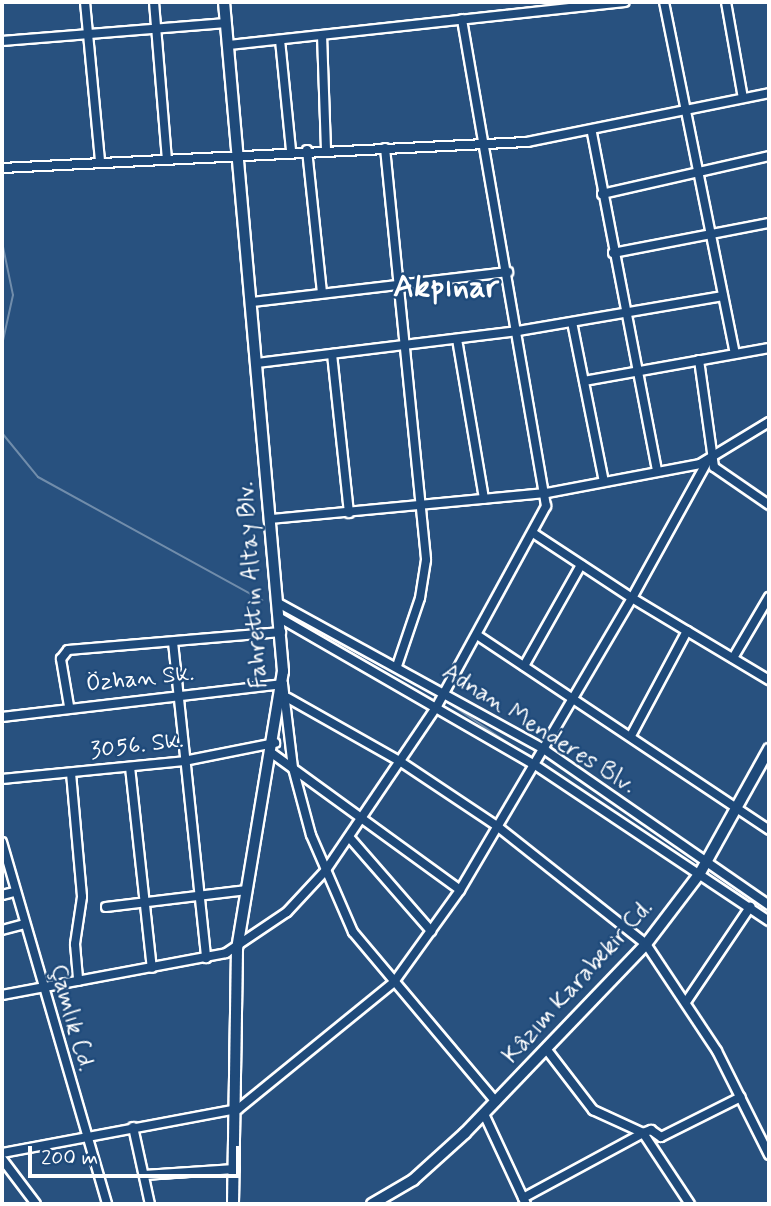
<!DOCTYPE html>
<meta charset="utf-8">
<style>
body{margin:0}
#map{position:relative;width:771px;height:1206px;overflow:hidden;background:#28517f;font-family:Mynerve,sans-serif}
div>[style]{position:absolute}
.stream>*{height:2px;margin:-1px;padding:0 1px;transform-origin:1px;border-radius:1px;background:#718dab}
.roads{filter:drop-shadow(2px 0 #fff) drop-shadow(-2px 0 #fff) drop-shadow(0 2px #fff) drop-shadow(0 -2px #fff)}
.street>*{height:8px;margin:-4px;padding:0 4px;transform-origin:4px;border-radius:4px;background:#1f4a7a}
.secondary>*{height:10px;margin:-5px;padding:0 5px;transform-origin:5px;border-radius:5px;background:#1f4a7a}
span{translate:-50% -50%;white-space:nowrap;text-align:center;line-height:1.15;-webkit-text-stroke:5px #1f4a7a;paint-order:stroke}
.street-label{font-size:24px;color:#fff}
.district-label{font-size:32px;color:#fff;font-weight:700}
.frame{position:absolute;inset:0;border:4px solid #fff;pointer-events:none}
.scale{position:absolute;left:28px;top:1146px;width:212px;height:32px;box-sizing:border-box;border:4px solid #fff;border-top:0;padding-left:9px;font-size:21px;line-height:24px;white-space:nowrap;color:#fff;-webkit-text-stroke:5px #1f4a7a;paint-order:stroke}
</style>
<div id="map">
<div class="stream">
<div style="left:2px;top:242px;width:54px;rotate:78.3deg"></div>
<div style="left:13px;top:295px;width:51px;rotate:102.4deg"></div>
<div style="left:2px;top:433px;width:57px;rotate:50.7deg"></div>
<div style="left:38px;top:477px;width:256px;rotate:28.8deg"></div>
<div style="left:302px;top:623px;width:154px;rotate:28.2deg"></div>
<div style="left:446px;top:701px;width:91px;rotate:34.2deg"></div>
</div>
<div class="roads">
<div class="street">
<div style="left:85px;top:2px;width:161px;rotate:84.6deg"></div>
<div style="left:154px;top:2px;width:158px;rotate:85.3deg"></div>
<div style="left:664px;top:2px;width:359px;rotate:78.6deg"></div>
<div style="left:726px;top:2px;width:97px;rotate:80deg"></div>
<div style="left:322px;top:35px;width:114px;rotate:88deg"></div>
<div style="left:280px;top:40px;width:111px;rotate:84.3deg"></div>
<div style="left:2px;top:41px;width:225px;rotate:-4.6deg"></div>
<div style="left:229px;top:45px;width:398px;rotate:-6.2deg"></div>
<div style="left:592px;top:133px;width:344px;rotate:79.1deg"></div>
<div style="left:385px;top:148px;width:414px;rotate:84.3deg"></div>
<div style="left:426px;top:560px;width:38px;rotate:99deg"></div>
<div style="left:420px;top:598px;width:72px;rotate:108.7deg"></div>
<div style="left:307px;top:150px;width:144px;rotate:84deg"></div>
<div style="left:2px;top:168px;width:526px;rotate:-2.84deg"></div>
<div style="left:527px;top:142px;width:247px;rotate:-11.4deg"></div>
<div style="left:602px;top:194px;width:171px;rotate:-12.8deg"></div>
<div style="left:613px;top:253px;width:159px;rotate:-10.9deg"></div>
<div style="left:252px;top:302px;width:258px;rotate:-6.7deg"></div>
<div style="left:572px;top:322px;width:163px;rotate:78.7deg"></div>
<div style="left:457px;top:339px;width:162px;rotate:80.4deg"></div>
<div style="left:332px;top:354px;width:160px;rotate:83.9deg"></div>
<div style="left:699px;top:360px;width:108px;rotate:82deg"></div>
<div style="left:714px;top:467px;width:67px;rotate:34.6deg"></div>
<div style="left:257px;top:363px;width:263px;rotate:-7deg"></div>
<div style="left:518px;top:331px;width:208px;rotate:-9.7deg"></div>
<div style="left:584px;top:381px;width:188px;rotate:-10.1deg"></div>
<div style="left:271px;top:519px;width:277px;rotate:-5.4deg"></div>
<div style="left:547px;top:493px;width:156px;rotate:-10.7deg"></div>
<div style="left:700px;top:464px;width:81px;rotate:-31.3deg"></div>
<div style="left:533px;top:533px;width:118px;rotate:33.3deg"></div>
<div style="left:632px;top:598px;width:155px;rotate:-61.1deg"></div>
<div style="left:278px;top:603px;width:305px;rotate:28.8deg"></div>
<div style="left:545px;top:750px;width:272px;rotate:34.7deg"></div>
<div style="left:280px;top:618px;width:294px;rotate:30deg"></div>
<div style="left:535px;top:765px;width:281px;rotate:33.7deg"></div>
<div style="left:687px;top:631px;width:96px;rotate:30.9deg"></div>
<div style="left:477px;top:635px;width:351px;rotate:33.7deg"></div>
<div style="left:173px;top:642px;width:318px;rotate:84deg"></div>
<div style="left:733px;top:658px;width:71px;rotate:-59.5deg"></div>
<div style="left:524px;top:666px;width:116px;rotate:-60.6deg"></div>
<div style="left:288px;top:698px;width:130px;rotate:29.5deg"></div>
<div style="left:401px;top:762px;width:115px;rotate:33.7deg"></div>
<div style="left:497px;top:826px;width:190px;rotate:38.4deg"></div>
<div style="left:646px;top:944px;width:128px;rotate:56.4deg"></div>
<div style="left:717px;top:1051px;width:116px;rotate:63.4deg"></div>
<div style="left:69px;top:706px;width:48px;rotate:-99.7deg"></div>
<div style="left:61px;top:659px;width:11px;rotate:-52deg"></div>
<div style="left:68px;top:650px;width:214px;rotate:-4.8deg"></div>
<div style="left:2px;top:717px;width:283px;rotate:-6.7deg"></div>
<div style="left:283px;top:684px;width:85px;rotate:83.2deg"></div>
<div style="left:293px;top:768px;width:69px;rotate:75deg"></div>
<div style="left:311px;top:835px;width:106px;rotate:66.6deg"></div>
<div style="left:353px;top:932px;width:222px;rotate:49.9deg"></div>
<div style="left:273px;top:754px;width:231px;rotate:36deg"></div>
<div style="left:130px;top:767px;width:202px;rotate:83.8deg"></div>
<div style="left:71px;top:773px;width:124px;rotate:84.9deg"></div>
<div style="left:82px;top:897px;width:48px;rotate:98.5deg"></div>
<div style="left:75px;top:944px;width:37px;rotate:85deg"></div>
<div style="left:2px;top:779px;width:183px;rotate:-5.6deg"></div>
<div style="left:184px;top:761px;width:93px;rotate:-11.2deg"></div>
<div style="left:349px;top:837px;width:125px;rotate:48.9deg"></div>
<div style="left:2px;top:842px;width:377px;rotate:73.8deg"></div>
<div style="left:2px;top:895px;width:12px;rotate:-14deg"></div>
<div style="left:106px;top:907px;width:142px;rotate:-6.9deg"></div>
<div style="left:2px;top:930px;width:23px;rotate:-15deg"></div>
<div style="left:2px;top:995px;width:228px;rotate:-10.6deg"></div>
<div style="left:226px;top:953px;width:73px;rotate:-33.9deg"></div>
<div style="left:287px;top:912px;width:57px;rotate:-47.1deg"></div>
<div style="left:326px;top:870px;width:198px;rotate:-55.9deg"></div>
<div style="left:437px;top:706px;width:228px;rotate:-61.4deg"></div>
<div style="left:546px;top:506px;width:494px;rotate:-99.8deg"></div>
<div style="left:686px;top:1002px;width:115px;rotate:-56deg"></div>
<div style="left:547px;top:1050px;width:76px;rotate:52.5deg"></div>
<div style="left:593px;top:1110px;width:55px;rotate:24.7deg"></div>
<div style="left:643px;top:1133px;width:85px;rotate:56.5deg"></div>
<div style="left:484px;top:1114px;width:99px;rotate:65deg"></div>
<div style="left:133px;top:1127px;width:79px;rotate:77.6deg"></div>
<div style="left:2px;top:1153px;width:240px;rotate:-10.6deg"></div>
<div style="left:238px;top:1109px;width:201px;rotate:-39.1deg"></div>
<div style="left:394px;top:982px;width:113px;rotate:-54.3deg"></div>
<div style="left:460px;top:890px;width:339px;rotate:-59.5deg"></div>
<div style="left:632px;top:598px;width:64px;rotate:31deg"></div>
<div style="left:687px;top:631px;width:119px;rotate:118.1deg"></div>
<div style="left:2px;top:1159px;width:56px;rotate:52.9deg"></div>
<div style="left:144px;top:1175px;width:91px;rotate:-3.8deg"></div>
<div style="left:523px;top:1198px;width:136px;rotate:-28.4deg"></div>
<div style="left:643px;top:1133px;width:9px;rotate:-21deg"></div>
<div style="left:651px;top:1130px;width:12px;rotate:35deg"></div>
<div style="left:661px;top:1137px;width:89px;rotate:-26.6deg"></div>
</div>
<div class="secondary">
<div style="left:224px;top:2px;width:672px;rotate:84.96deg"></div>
<div style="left:283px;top:671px;width:282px;rotate:99.4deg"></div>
<div style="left:237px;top:949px;width:255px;rotate:90.9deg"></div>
<div style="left:372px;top:1204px;width:48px;rotate:-30.3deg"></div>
<div style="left:413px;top:1180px;width:70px;rotate:-42.1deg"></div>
<div style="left:465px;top:1133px;width:262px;rotate:-46.2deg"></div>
<div style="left:646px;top:944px;width:89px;rotate:-52.7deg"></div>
<div style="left:700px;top:873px;width:142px;rotate:-60.9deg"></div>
</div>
</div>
<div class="street-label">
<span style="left:253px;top:585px;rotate:-94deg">Fahrettin Altay Blv.</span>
<span style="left:140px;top:679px;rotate:-6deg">Özhan Sk.</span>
<span style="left:539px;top:729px;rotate:32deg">Adnan Menderes Blv.</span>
<span style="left:137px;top:746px;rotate:-7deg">3056. Sk.</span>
<span style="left:578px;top:982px;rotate:-48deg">Kâzım Karabekir Cd.</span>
<span style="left:71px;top:1018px;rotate:74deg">Çamlık Cd.</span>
</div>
<div class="district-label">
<span style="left:446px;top:287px">Akpınar</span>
</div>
<div class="frame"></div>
<div class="scale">200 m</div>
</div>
